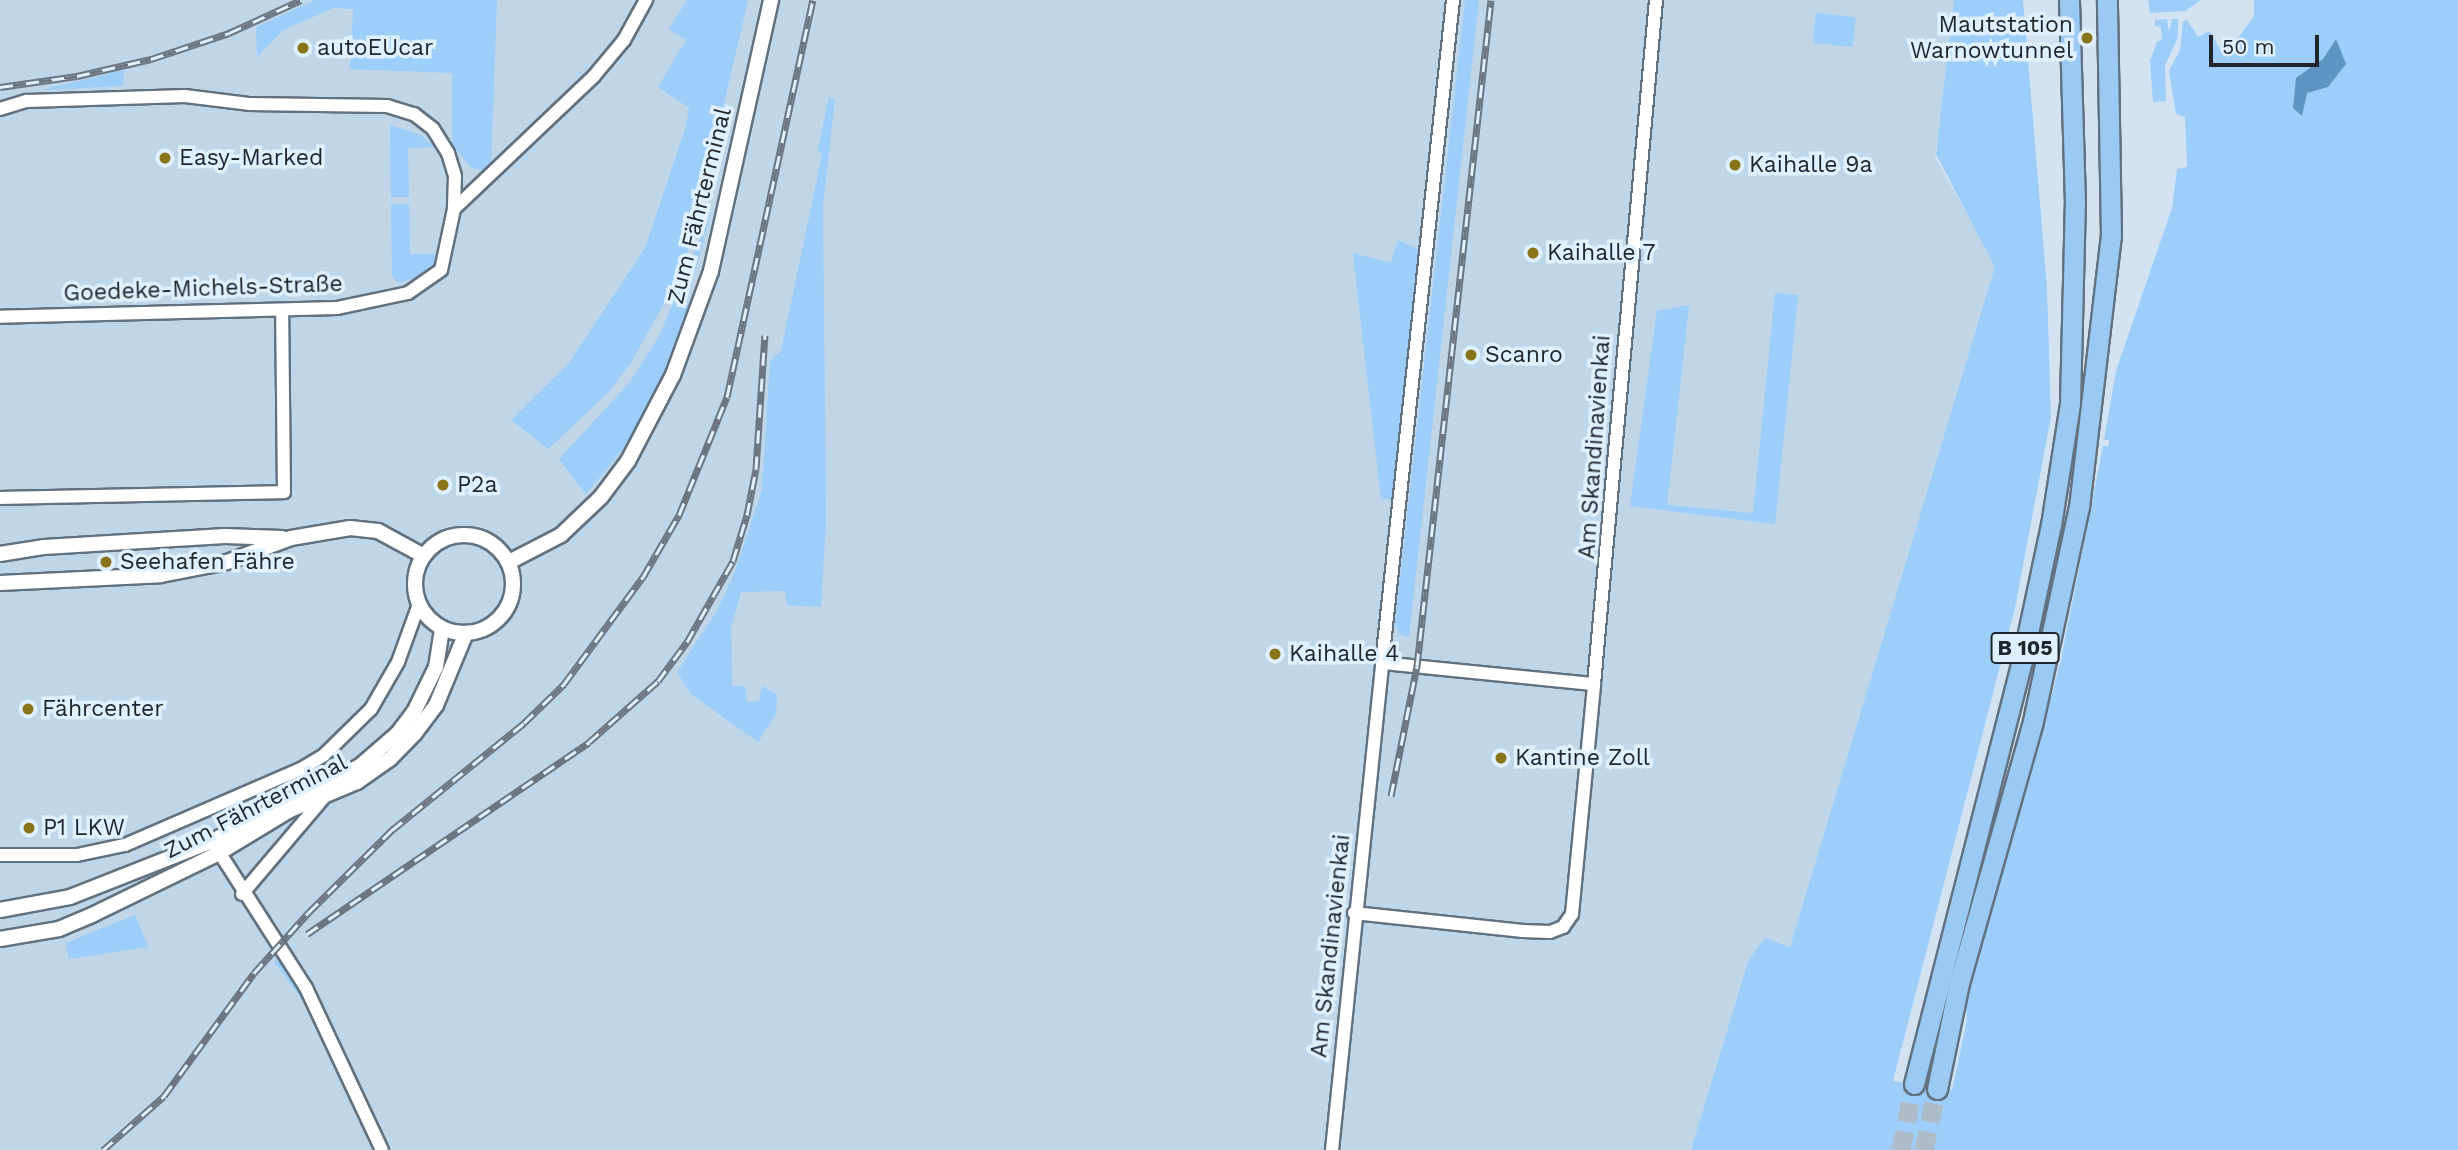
<!DOCTYPE html>
<meta charset="utf-8">
<style>
body{margin:0}
#map{position:relative;width:2458px;height:1150px;overflow:hidden;background:#d2e2f1;font-family:"Work Sans",sans-serif}
div>[style]{position:absolute}
.built>*{inset:0;background:#bfd5e8}
.green>*{inset:0;background:#9ccef9;transform-origin:0 0}
.water>*{inset:0;background:#5e94c2}
.trunk-tunnel>*{height:19px;margin-top:-9.5px;transform-origin:0;background:repeating-linear-gradient(90deg,#aebcc9 0 19px,transparent 0 29px)}
.roads{filter:drop-shadow(2px 0 #62717e) drop-shadow(-2px 0 #62717e) drop-shadow(0 2px #62717e) drop-shadow(0 -2px #62717e)}
.minor>*{height:12px;margin:-6px;padding:0 6px;transform-origin:6px;border-radius:6px;background:#fff}
.tertiary>*{height:14px;margin:-7px;padding:0 7px;transform-origin:7px;border-radius:7px;background:#fff}
.tertiary>.ring{margin:-7px;padding:0;box-sizing:content-box;background:none;border:14px solid #fff;border-radius:50%}
.trunk>*{height:19px;margin:-9.5px;padding:0 9.5px;transform-origin:9.5px;border-radius:9.5px;background:#9acaf3}
.rail>*{height:7px;margin-top:-3.5px;transform-origin:0;background:repeating-linear-gradient(90deg,#dff0fe 0 13px,#6c7680 0 26px);box-sizing:border-box;border-block:2px solid #6c7680}
.dots>*{width:19px;height:19px;translate:-50% -50%;box-sizing:border-box;border:4px solid #dff0fe;border-radius:50%}
span{translate:-50% -50%;white-space:nowrap;text-align:center;line-height:1.15;-webkit-text-stroke:7px #dff0fe;paint-order:stroke}
.shield-label span{padding:2px 5px;background:#dff0fe;border:2px solid;border-radius:5px;-webkit-text-stroke-width:0}
.shield-label{font-size:21px;color:#1f252b;font-weight:700}
.poi-label{font-size:23px;color:#1f252b}
.right{translate:-100% -50%;text-align:right}
.left{translate:0 -50%;text-align:left}
.street-label{font-size:23px;color:#1f252b}
.scale{position:absolute;left:2209px;top:35px;width:110px;height:32px;box-sizing:border-box;border:4px solid #1f252b;border-top:0;padding-left:9px;font-size:21px;line-height:24px;white-space:nowrap;color:#1f252b;-webkit-text-stroke:5px #dff0fe;paint-order:stroke}
</style>
<div id="map">
<div class="built">
<div style="clip-path:polygon(0 0,1955px 0,1935px 157px,1997px 268px,1790px 947px,1764px 939px,1750px 961px,1692px 1150px,0 1150px)"></div>
</div>
<div class="green">
<div style="clip-path:polygon(315px 0,497px 0,491px 165px,484px 170px,471px 168px,452px 144px,452px 73px,350px 69px,353px 9px,334px 8px,283px 30px,257px 57px,256px 27px)"></div>
<div style="clip-path:polygon(687px 0,748px 0,695px 230px,678px 278px,632px 361px,607px 394px,548px 449px,511px 420px,569px 363px,645px 248px,686px 126px,689px 108px,658px 87px,686px 40px,669px 29px)"></div>
<div style="clip-path:polygon(1465px 0,1479px 0,1409px 637px,1399px 634px,1395px 623px)"></div>
<div style="clip-path:polygon(1954px 0,2023px 0,2047px 287px,2051px 417px,2015px 608px,1893px 1081px,1952px 1090px,1967px 1020px,1965px 1001px,2000px 877px,1995px 875px,2007px 858px,2061px 660px,2103px 446px,2109px 446px,2109px 440px,2104px 440px,2116px 371px,2172px 208px,2177px 169px,2187px 167px,2185px 117px,2176px 114px,2169px 71px,2180px 50px,2183px 21px,2187px 20px,2198px 37px,2210px 31px,2224px 57px,2254px 16px,2254px 0,2458px 0,2458px 1150px,1691px 1150px,1749px 959px,1765px 938px,1790px 947px,1995px 267px,1936px 154px)"></div>
<div style="clip-path:polygon(2148px 0,2201px 0,2185px 11px,2150px 13px)"></div>
<div style="left:1816px;top:13px;width:40px;height:30px;rotate:6deg"></div>
<div style="clip-path:polygon(2167px 19px,2169px 32px,2172px 19px,2178px 19px,2178px 37px,2165px 66px,2166px 101px,2153px 102px,2150px 61px,2157px 42px,2162px 40px,2161px 27px,2155px 26px,2155px 20px)"></div>
<div style="clip-path:polygon(124px 70px,123px 86px,41px 90px,96px 77px)"></div>
<div style="clip-path:polygon(829px 98px,835px 99px,823px 206px,826px 521px,821px 607px,787px 605px,785px 591px,741px 592px,731px 627px,732px 686px,745px 686px,747px 702px,759px 701px,762px 686px,777px 694px,776px 714px,758px 742px,691px 694px,677px 672px,716px 612px,734px 574px,762px 490px,770px 361px,781px 351px,822px 155px,818px 148px)"></div>
<div style="clip-path:polygon(390px 125px,419px 134px,435px 147px,408px 148px,409px 197px,391px 197px)"></div>
<div style="clip-path:polygon(391px 204px,409px 204px,410px 254px,436px 254px,433px 272px,398px 283px,392px 276px)"></div>
<div style="clip-path:polygon(711px 213px,687px 302px,690px 304px,664px 376px,630px 441px,586px 494px,559px 459px,630px 382px,659px 336px)"></div>
<div style="clip-path:polygon(1398px 240px,1427px 254px,1397px 500px,1381px 499px,1353px 253px,1391px 263px)"></div>
<div style="clip-path:polygon(1775px 293px,1798px 295px,1775px 524px,1630px 506px,1657px 311px,1689px 305px,1667px 505px,1753px 513px)"></div>
<div style="clip-path:polygon(135px 915px,148px 947px,69px 959px,66px 943px)"></div>
<div style="clip-path:polygon(281px 954px,306px 996px,302px 999px,274px 962px)"></div>
</div>
<div class="water">
<div style="clip-path:polygon(2336px 39px,2346px 64px,2328px 87px,2307px 93px,2302px 116px,2293px 108px,2296px 78px,2323px 59px)"></div>
</div>
<div class="trunk-tunnel">
<div style="left:1901px;top:1150px;width:67px;rotate:-78.9deg"></div>
<div style="left:1924px;top:1150px;width:62px;rotate:-78deg"></div>
</div>
<div class="roads">
<div class="minor">
<div style="left:1453px;top:0;width:667px;rotate:96.11deg"></div>
<div style="left:1382px;top:663px;width:213px;rotate:5.7deg"></div>
<div style="left:1594px;top:684px;width:687px;rotate:-84.82deg"></div>
<div style="left:0;top:109px;width:28px;rotate:-17deg"></div>
<div style="left:27px;top:101px;width:158px;rotate:-1.8deg"></div>
<div style="left:185px;top:96px;width:64px;rotate:7.1deg"></div>
<div style="left:249px;top:104px;width:138px;rotate:0.8deg"></div>
<div style="left:387px;top:106px;width:28px;rotate:17deg"></div>
<div style="left:414px;top:114px;width:24px;rotate:38deg"></div>
<div style="left:433px;top:129px;width:28px;rotate:58deg"></div>
<div style="left:448px;top:153px;width:24px;rotate:73deg"></div>
<div style="left:455px;top:176px;width:33px;rotate:92deg"></div>
<div style="left:454px;top:209px;width:62px;rotate:102deg"></div>
<div style="left:441px;top:270px;width:40px;rotate:145.1deg"></div>
<div style="left:408px;top:293px;width:73px;rotate:168.1deg"></div>
<div style="left:337px;top:308px;width:337px;rotate:178.5deg"></div>
<div style="left:454px;top:209px;width:193px;rotate:-43.5deg"></div>
<div style="left:594px;top:76px;width:47px;rotate:-50.2deg"></div>
<div style="left:624px;top:40px;width:46px;rotate:-61.2deg"></div>
<div style="left:0;top:498px;width:284px;rotate:-1.2deg"></div>
<div style="left:284px;top:492px;width:182px;rotate:-90.6deg"></div>
<div style="left:214px;top:844px;width:171px;rotate:57.4deg"></div>
<div style="left:306px;top:988px;width:179px;rotate:64.9deg"></div>
<div style="left:0;top:855px;width:77px"></div>
<div style="left:77px;top:855px;width:49px;rotate:-11.8deg"></div>
<div style="left:125px;top:845px;width:192px;rotate:-23.4deg"></div>
<div style="left:301px;top:769px;width:27px;rotate:-31deg"></div>
<div style="left:324px;top:755px;width:66px;rotate:-44.4deg"></div>
<div style="left:371px;top:709px;width:54px;rotate:-60.1deg"></div>
<div style="left:398px;top:662px;width:62px;rotate:-70.1deg"></div>
<div style="left:242px;top:894px;width:130px;rotate:-49.7deg"></div>
<div style="left:1354px;top:913px;width:170px;rotate:6.1deg"></div>
<div style="left:1523px;top:931px;width:27px;rotate:2deg"></div>
<div style="left:1550px;top:932px;width:14px;rotate:-21deg"></div>
<div style="left:1563px;top:927px;width:16px;rotate:-55deg"></div>
<div style="left:1572px;top:914px;width:231px;rotate:-84.5deg"></div>
<div style="left:1332px;top:1150px;width:490px;rotate:-84.1deg"></div>
</div>
<div class="tertiary">
<div class="ring" style="left:415px;top:535px;width:84px;height:84px"></div>
<div style="left:0;top:554px;width:45px;rotate:-9deg"></div>
<div style="left:44px;top:547px;width:181px;rotate:-3.5deg"></div>
<div style="left:225px;top:536px;width:57px;rotate:2deg"></div>
<div style="left:509px;top:562px;width:59px;rotate:-27.4deg"></div>
<div style="left:561px;top:535px;width:55px;rotate:-43.5deg"></div>
<div style="left:601px;top:497px;width:45px;rotate:-53.1deg"></div>
<div style="left:628px;top:461px;width:97px;rotate:-62.4deg"></div>
<div style="left:673px;top:375px;width:111px;rotate:-69.9deg"></div>
<div style="left:711px;top:271px;width:278px;rotate:-77.5deg"></div>
<div style="left:0;top:583px;width:161px;rotate:-2.8deg"></div>
<div style="left:161px;top:575px;width:67px;rotate:-11.1deg"></div>
<div style="left:227px;top:562px;width:68px;rotate:-20.6deg"></div>
<div style="left:291px;top:538px;width:60px;rotate:-9.6deg"></div>
<div style="left:350px;top:528px;width:28px;rotate:6deg"></div>
<div style="left:378px;top:531px;width:52px;rotate:28.5deg"></div>
<div style="left:0;top:910px;width:71px;rotate:-10.5deg"></div>
<div style="left:70px;top:897px;width:153px;rotate:-21.5deg"></div>
<div style="left:212px;top:841px;width:166px;rotate:-26.9deg"></div>
<div style="left:360px;top:766px;width:50px;rotate:-41deg"></div>
<div style="left:398px;top:733px;width:26px;rotate:-53deg"></div>
<div style="left:414px;top:712px;width:50px;rotate:-63.9deg"></div>
<div style="left:436px;top:667px;width:39px;rotate:-81deg"></div>
<div style="left:0;top:939px;width:60px;rotate:-9.6deg"></div>
<div style="left:59px;top:929px;width:36px;rotate:-23deg"></div>
<div style="left:92px;top:915px;width:141px;rotate:-26deg"></div>
<div style="left:219px;top:853px;width:83px;rotate:-31.2deg"></div>
<div style="left:290px;top:810px;width:73px;rotate:-22.7deg"></div>
<div style="left:357px;top:782px;width:40px;rotate:-34.9deg"></div>
<div style="left:390px;top:759px;width:36px;rotate:-46deg"></div>
<div style="left:415px;top:733px;width:35px;rotate:-53deg"></div>
<div style="left:436px;top:705px;width:78px;rotate:-67.4deg"></div>
</div>
<div class="trunk">
<div style="left:1914px;top:1084px;width:437px;rotate:-75.7deg"></div>
<div style="left:2022px;top:661px;width:139px;rotate:-78deg"></div>
<div style="left:2051px;top:525px;width:123px;rotate:-81.1deg"></div>
<div style="left:2070px;top:403px;width:200px;rotate:-88.6deg"></div>
<div style="left:2075px;top:203px;width:203px;rotate:-91.7deg"></div>
<div style="left:1937px;top:1089px;width:108px;rotate:-78.3deg"></div>
<div style="left:1959px;top:983px;width:272px;rotate:-74.2deg"></div>
<div style="left:2033px;top:721px;width:219px;rotate:-77.9deg"></div>
<div style="left:2079px;top:507px;width:273px;rotate:-83.3deg"></div>
<div style="left:2111px;top:236px;width:236px;rotate:-91deg"></div>
</div>
</div>
<div class="rail">
<div style="left:0;top:87px;width:78px;rotate:-8.1deg"></div>
<div style="left:77px;top:76px;width:76px;rotate:-12.9deg"></div>
<div style="left:151px;top:59px;width:82px;rotate:-18.4deg"></div>
<div style="left:229px;top:33px;width:79px;rotate:-24.6deg"></div>
<div style="left:1391px;top:796px;width:133px;rotate:-78.7deg"></div>
<div style="left:1417px;top:666px;width:670px;rotate:-83.66deg"></div>
<div style="left:307px;top:934px;width:341px;rotate:-34.2deg"></div>
<div style="left:589px;top:742px;width:92px;rotate:-41.5deg"></div>
<div style="left:658px;top:681px;width:49px;rotate:-53.4deg"></div>
<div style="left:687px;top:642px;width:93px;rotate:-60.4deg"></div>
<div style="left:733px;top:561px;width:48px;rotate:-73.1deg"></div>
<div style="left:747px;top:515px;width:47px;rotate:-78.9deg"></div>
<div style="left:756px;top:469px;width:134px;rotate:-86.2deg"></div>
<div style="left:103px;top:1150px;width:81px;rotate:-41.5deg"></div>
<div style="left:164px;top:1096px;width:152px;rotate:-53.8deg"></div>
<div style="left:254px;top:973px;width:82px;rotate:-48deg"></div>
<div style="left:309px;top:912px;width:117px;rotate:-44.7deg"></div>
<div style="left:392px;top:830px;width:170px;rotate:-39deg"></div>
<div style="left:524px;top:723px;width:56px;rotate:-44.3deg"></div>
<div style="left:564px;top:684px;width:133px;rotate:-53.6deg"></div>
<div style="left:643px;top:577px;width:72px;rotate:-59.9deg"></div>
<div style="left:679px;top:515px;width:127px;rotate:-67.9deg"></div>
<div style="left:727px;top:397px;width:406px;rotate:-77.8deg"></div>
</div>
<div class="dots">
<div style="left:2087px;top:38px;background:#897417"></div>
<div style="left:303px;top:48px;background:#897417"></div>
<div style="left:165px;top:158px;background:#897417"></div>
<div style="left:1735px;top:165px;background:#897417"></div>
<div style="left:1533px;top:253px;background:#897417"></div>
<div style="left:1471px;top:355px;background:#897417"></div>
<div style="left:443px;top:485px;background:#897417"></div>
<div style="left:106px;top:562px;background:#897417"></div>
<div style="left:1275px;top:654px;background:#897417"></div>
<div style="left:28px;top:709px;background:#897417"></div>
<div style="left:1501px;top:758px;background:#897417"></div>
<div style="left:29px;top:828px;background:#897417"></div>
</div>
<div class="shield-label">
<span style="left:2025px;top:648px">B 105</span>
</div>
<div class="poi-label">
<span class="right" style="left:2073px;top:38px">Mautstation<br>Warnowtunnel</span>
<span class="left" style="left:317px;top:48px">autoEUcar</span>
<span class="left" style="left:179px;top:158px">Easy-Marked</span>
<span class="left" style="left:1749px;top:165px">Kaihalle 9a</span>
<span class="left" style="left:1547px;top:253px">Kaihalle 7</span>
<span class="left" style="left:1485px;top:355px">Scanro</span>
<span class="left" style="left:457px;top:485px">P2a</span>
<span class="left" style="left:120px;top:562px">Seehafen Fähre</span>
<span class="left" style="left:1289px;top:654px">Kaihalle 4</span>
<span class="left" style="left:42px;top:709px">Fährcenter</span>
<span class="left" style="left:1515px;top:758px">Kantine Zoll</span>
<span class="left" style="left:43px;top:828px">P1 LKW</span>
</div>
<div class="street-label">
<span style="left:700px;top:206px;rotate:-76deg">Zum Fährterminal</span>
<span style="left:203px;top:289px;rotate:-2deg">Goedeke-Michels-Straße</span>
<span style="left:1595px;top:447px;rotate:-86deg">Am Skandinavienkai</span>
<span style="left:256px;top:807px;rotate:-27deg">Zum Fährterminal</span>
<span style="left:1331px;top:946px;rotate:-84deg">Am Skandinavienkai</span>
</div>
<div class="scale">50 m</div>
</div>
